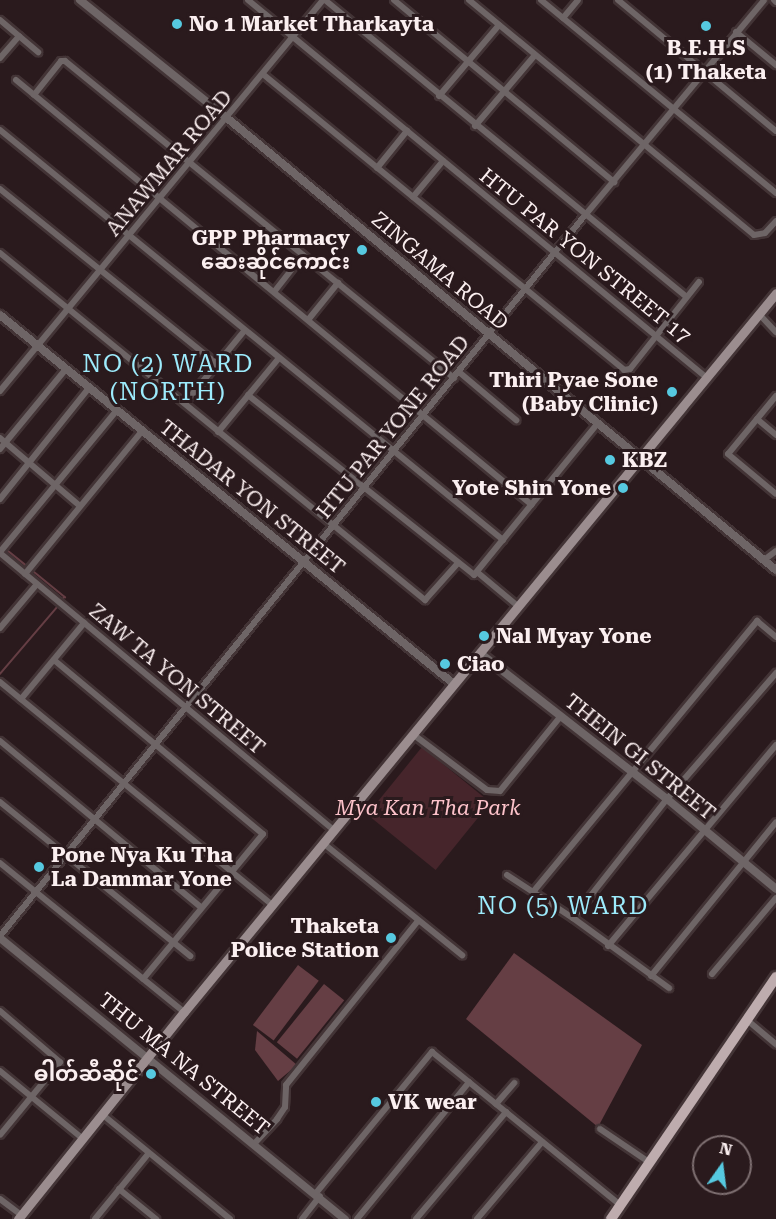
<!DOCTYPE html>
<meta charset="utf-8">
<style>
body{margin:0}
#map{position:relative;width:776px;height:1219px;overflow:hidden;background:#2a1a1d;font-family:"Roboto Serif","Noto Sans Myanmar",serif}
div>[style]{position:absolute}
.green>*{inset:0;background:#46252b;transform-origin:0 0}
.water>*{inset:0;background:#653e44;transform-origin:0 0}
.stream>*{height:1.5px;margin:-0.75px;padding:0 0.75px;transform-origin:0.75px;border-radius:0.75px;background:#653e44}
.roads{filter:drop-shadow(2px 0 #433436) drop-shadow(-2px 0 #433436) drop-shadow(0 2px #433436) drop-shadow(0 -2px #433436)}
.minor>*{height:6px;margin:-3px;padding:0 3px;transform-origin:3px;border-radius:3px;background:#6e6566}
.tertiary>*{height:8px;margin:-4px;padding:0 4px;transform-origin:4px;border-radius:4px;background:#6e6566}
.secondary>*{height:9px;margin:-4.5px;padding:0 4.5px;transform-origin:4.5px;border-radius:4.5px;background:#9b8d8f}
.primary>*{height:10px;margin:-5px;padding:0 5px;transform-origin:5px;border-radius:5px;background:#beacae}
.dots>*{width:16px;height:16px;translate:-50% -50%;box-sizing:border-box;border:3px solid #2a1a1d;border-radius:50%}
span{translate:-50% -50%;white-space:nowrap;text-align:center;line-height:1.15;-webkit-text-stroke:6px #2a1a1d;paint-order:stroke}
.poi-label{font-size:21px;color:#fbeff0;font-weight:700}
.left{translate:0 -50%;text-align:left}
.right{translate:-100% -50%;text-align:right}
.street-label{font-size:21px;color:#fbeff0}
.park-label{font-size:21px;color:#fdc2ca;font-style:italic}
.quarter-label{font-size:24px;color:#9debfc;letter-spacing:1.5px}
.north{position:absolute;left:692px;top:1135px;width:60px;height:60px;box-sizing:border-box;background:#2a1a1d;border:2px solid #7e6f71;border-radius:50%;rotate:14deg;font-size:16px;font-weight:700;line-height:24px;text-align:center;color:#fbeff0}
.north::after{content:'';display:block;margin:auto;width:21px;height:27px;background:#56c9e0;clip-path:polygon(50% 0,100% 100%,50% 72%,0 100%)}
</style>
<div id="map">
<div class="green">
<div style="left:422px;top:747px;width:88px;height:87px;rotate:39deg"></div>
</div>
<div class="water">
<div style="clip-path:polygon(514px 953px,642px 1045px,598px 1127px,466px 1019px)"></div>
<div style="left:298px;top:965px;width:26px;height:75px;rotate:37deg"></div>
<div style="left:324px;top:984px;width:26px;height:75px;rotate:39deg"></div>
<div style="clip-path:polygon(257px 1031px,297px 1065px,278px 1081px,255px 1050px)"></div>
</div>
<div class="stream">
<div style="left:6px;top:549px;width:28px;rotate:39deg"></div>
<div style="left:32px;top:570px;width:43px;rotate:39.3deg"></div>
<div style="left:65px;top:597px;width:6px;rotate:129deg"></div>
<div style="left:0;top:674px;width:89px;rotate:-49.5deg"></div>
</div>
<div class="roads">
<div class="minor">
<div style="left:248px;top:0;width:595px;rotate:39.47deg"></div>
<div style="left:325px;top:0;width:467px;rotate:39.4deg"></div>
<div style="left:394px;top:0;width:286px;rotate:39.6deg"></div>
<div style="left:469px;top:0;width:369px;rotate:39.5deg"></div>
<div style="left:754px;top:235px;width:11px;rotate:-10deg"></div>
<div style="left:765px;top:233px;width:16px;rotate:-47deg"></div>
<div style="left:541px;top:0;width:304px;rotate:39.4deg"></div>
<div style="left:618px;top:0;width:205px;rotate:39.7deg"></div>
<div style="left:774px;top:0;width:3px;rotate:45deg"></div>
<div style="left:563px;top:18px;width:23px;rotate:-50deg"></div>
<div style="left:0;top:20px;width:50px;rotate:40.1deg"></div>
<div style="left:736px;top:32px;width:52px;rotate:39.5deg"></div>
<div style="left:0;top:58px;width:29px;rotate:-49deg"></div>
<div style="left:264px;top:75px;width:465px;rotate:39.3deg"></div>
<div style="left:624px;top:370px;width:6px;rotate:-9deg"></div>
<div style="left:630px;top:369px;width:111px;rotate:-51.6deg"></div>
<div style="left:16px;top:80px;width:668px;rotate:39.48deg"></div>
<div style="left:34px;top:95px;width:43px;rotate:-51.5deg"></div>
<div style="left:61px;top:61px;width:4px"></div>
<div style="left:65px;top:61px;width:502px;rotate:39.18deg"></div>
<div style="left:439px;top:96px;width:93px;rotate:-49.8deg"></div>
<div style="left:475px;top:126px;width:93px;rotate:-49.8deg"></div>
<div style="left:0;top:130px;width:649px;rotate:39.18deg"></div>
<div style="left:377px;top:168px;width:48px;rotate:-51deg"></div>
<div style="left:0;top:189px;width:279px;rotate:38.9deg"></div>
<div style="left:413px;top:197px;width:47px;rotate:-50.2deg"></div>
<div style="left:0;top:253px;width:549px;rotate:39.23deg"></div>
<div style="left:425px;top:600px;width:50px;rotate:-48.3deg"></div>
<div style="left:274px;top:292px;width:47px;rotate:-51.9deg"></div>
<div style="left:759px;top:314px;width:25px;rotate:47deg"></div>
<div style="left:308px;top:320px;width:48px;rotate:-51deg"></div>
<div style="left:459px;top:372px;width:75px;rotate:40.1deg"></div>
<div style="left:0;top:391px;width:507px;rotate:-50.44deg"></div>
<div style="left:248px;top:395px;width:289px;rotate:38.5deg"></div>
<div style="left:474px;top:575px;width:196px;rotate:-50.8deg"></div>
<div style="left:776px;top:396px;width:75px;rotate:129.6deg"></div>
<div style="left:728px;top:454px;width:62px;rotate:39.8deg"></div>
<div style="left:185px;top:403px;width:94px;rotate:-50.6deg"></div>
<div style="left:757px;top:419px;width:25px;rotate:40deg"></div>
<div style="left:218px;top:432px;width:96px;rotate:-50.5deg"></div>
<div style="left:0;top:438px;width:105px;rotate:40.4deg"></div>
<div style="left:0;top:449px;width:104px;rotate:-50.5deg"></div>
<div style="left:0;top:499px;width:142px;rotate:-51.3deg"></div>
<div style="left:0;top:552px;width:184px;rotate:-50.5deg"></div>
<div style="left:0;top:553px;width:434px;rotate:39.7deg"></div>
<div style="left:764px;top:560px;width:15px;rotate:-37deg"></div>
<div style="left:477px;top:572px;width:55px;rotate:39.8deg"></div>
<div style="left:25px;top:574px;width:185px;rotate:-50.7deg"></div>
<div style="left:0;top:628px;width:57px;rotate:-49.9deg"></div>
<div style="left:54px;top:660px;width:272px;rotate:39.8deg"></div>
<div style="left:263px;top:834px;width:188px;rotate:129.6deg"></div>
<div style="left:0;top:682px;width:352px;rotate:39.3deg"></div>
<div style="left:21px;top:699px;width:99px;rotate:-50.3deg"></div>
<div style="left:414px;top:735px;width:91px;rotate:37deg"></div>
<div style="left:487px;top:790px;width:13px;rotate:4deg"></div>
<div style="left:500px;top:791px;width:97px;rotate:-50.9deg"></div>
<div style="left:0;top:741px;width:261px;rotate:39.6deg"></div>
<div style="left:0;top:802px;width:245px;rotate:39deg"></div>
<div style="left:323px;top:843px;width:179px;rotate:38.9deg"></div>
<div style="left:0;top:863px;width:237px;rotate:39deg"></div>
<div style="left:507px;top:875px;width:79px;rotate:33.1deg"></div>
<div style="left:573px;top:918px;width:119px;rotate:36.1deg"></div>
<div style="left:533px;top:892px;width:352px;rotate:-50.4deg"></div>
<div style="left:757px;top:621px;width:25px;rotate:40deg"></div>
<div style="left:573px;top:918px;width:152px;rotate:-51.7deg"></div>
<div style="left:667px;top:799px;width:167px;rotate:-49.1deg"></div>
<div style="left:0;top:936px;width:930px;rotate:-50.94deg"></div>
<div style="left:586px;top:214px;width:278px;rotate:-50.2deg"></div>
<div style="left:608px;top:946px;width:262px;rotate:-50.1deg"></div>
<div style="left:712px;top:974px;width:99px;rotate:-49.9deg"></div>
<div style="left:651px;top:976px;width:198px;rotate:-50.9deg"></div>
<div style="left:0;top:1011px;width:79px;rotate:40.4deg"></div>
<div style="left:60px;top:1062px;width:94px;rotate:129.4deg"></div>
<div style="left:747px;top:1020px;width:38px;rotate:40deg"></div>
<div style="left:0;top:1071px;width:107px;rotate:39.3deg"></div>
<div style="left:496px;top:1104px;width:28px;rotate:-49deg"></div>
<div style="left:103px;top:1115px;width:164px;rotate:39.3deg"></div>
<div style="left:600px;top:1129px;width:59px;rotate:34deg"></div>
<div style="left:254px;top:1144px;width:34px;rotate:-47deg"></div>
<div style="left:277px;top:1119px;width:14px;rotate:-56deg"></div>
<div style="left:285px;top:1107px;width:22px;rotate:-87deg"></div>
<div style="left:286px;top:1085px;width:211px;rotate:-51.2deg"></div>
<div style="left:119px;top:1189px;width:48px;rotate:39deg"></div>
<div style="left:316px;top:1193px;width:183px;rotate:-50.6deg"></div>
<div style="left:432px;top:1052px;width:242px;rotate:39.1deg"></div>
<div style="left:0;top:1199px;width:26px;rotate:37deg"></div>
<div style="left:95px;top:1219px;width:85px;rotate:-50.7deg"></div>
<div style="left:302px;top:1219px;width:29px;rotate:-52deg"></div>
<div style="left:357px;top:1219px;width:177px;rotate:-50.7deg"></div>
<div style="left:416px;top:1219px;width:140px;rotate:-49.9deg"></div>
<div style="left:477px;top:1219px;width:101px;rotate:-49.8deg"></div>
</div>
<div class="tertiary">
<div style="left:80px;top:0;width:189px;rotate:38.8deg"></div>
<div style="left:227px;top:118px;width:711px;rotate:39.47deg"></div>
<div style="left:0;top:315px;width:585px;rotate:39.1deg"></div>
<div style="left:480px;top:653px;width:237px;rotate:38deg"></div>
<div style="left:667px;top:799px;width:141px;rotate:39.5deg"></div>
<div style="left:0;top:938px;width:445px;rotate:39.2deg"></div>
</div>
<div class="secondary">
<div style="left:18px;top:1219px;width:265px;rotate:-51.3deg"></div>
<div style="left:184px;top:1012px;width:931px;rotate:-50.53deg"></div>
</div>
<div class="primary">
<div style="left:611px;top:1219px;width:293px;rotate:-55.7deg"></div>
</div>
</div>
<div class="dots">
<div style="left:177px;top:24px;background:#56c9e0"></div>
<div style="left:706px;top:26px;background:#56c9e0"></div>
<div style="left:362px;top:250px;background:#56c9e0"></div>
<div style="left:672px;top:392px;background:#56c9e0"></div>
<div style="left:610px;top:460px;background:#56c9e0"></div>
<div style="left:623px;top:488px;background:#56c9e0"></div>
<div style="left:484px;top:636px;background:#56c9e0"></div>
<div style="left:445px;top:664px;background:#56c9e0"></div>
<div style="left:39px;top:867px;background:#56c9e0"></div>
<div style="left:391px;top:938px;background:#56c9e0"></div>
<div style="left:151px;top:1074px;background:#56c9e0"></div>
<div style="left:376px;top:1102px;background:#56c9e0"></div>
</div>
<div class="poi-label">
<span class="left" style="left:189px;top:24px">No 1 Market Tharkayta</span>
<span style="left:706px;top:60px">B.E.H.S<br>(1) Thaketa</span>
<span class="right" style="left:350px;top:250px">GPP Pharmacy<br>ဆေးဆိုင်ကောင်း</span>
<span class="right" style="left:658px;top:392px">Thiri Pyae Sone<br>(Baby Clinic)</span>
<span class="left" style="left:622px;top:460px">KBZ</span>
<span class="right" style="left:611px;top:488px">Yote Shin Yone</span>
<span class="left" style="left:496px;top:636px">Nal Myay Yone</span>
<span class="left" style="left:457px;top:664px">Ciao</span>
<span class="left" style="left:51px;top:867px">Pone Nya Ku Tha<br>La Dammar Yone</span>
<span class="right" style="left:379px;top:938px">Thaketa<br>Police Station</span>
<span class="right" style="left:139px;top:1074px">ဓါတ်ဆီဆိုင်</span>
<span class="left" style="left:388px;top:1102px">VK wear</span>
</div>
<div class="street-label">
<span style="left:169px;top:163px;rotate:-50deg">ANAWMAR ROAD</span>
<span style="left:585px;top:256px;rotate:39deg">HTU PAR YON STREET 17</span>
<span style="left:440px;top:271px;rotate:40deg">ZINGAMA ROAD</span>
<span style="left:393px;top:427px;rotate:-51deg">HTU PAR YONE ROAD</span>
<span style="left:252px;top:497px;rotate:39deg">THADAR YON STREET</span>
<span style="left:177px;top:679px;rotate:40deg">ZAW TA YON STREET</span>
<span style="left:640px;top:757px;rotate:39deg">THEIN GI STREET</span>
<span style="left:184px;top:1064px;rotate:39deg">THU MA NA STREET</span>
</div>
<div class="park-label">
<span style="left:428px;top:808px">Mya Kan Tha Park</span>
</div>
<div class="quarter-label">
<span style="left:168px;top:379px">NO (2) WARD<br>(NORTH)</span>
<span style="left:563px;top:907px">NO (5) WARD</span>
</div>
<div class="north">N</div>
</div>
